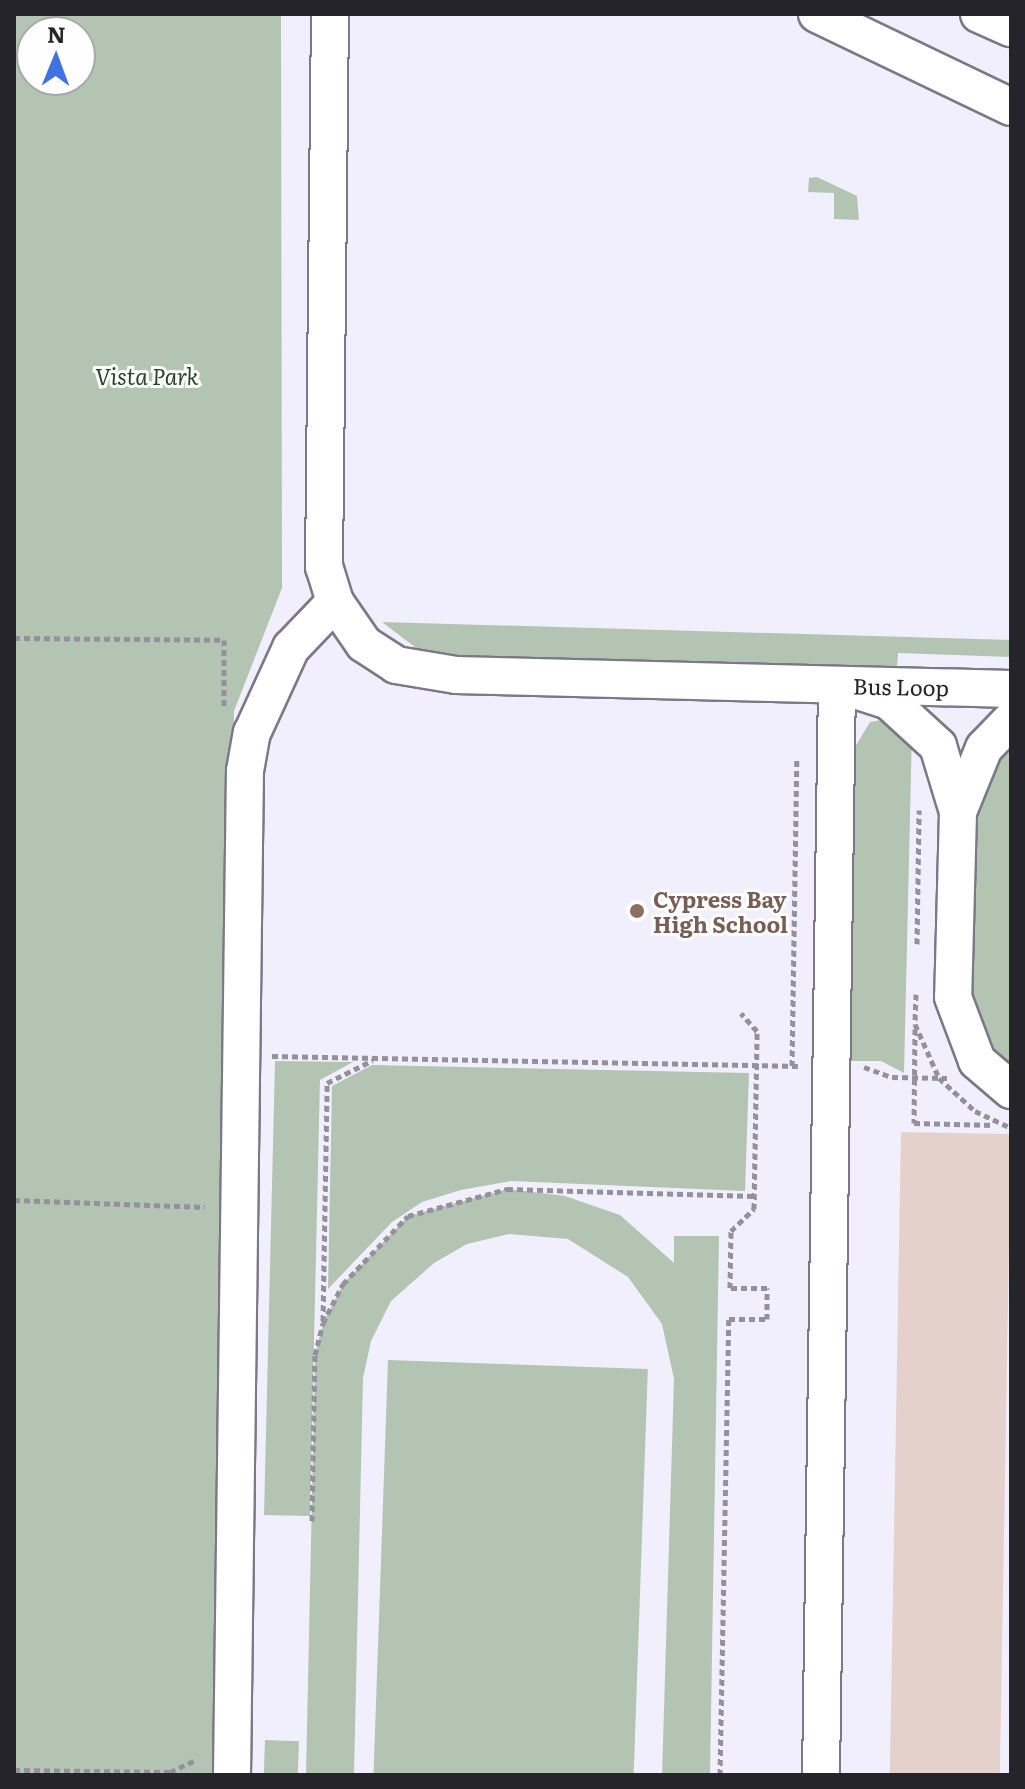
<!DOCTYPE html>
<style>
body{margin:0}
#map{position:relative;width:1025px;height:1789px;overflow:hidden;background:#f2effd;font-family:Literata,serif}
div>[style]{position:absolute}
.green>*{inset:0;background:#b3c4b3;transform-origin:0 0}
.building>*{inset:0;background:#e5d1cb;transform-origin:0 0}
.path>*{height:5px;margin-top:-2.5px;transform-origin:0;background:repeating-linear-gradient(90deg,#94919c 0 6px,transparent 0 10px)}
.roads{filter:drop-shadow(2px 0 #7c7887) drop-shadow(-2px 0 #7c7887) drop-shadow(0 2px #7c7887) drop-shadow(0 -2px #7c7887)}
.minor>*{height:36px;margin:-18px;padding:0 18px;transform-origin:18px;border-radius:18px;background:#fff}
.dots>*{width:22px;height:22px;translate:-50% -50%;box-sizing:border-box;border:4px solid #fefefe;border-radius:50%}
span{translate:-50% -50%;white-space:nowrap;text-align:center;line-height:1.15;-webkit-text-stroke:6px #fefefe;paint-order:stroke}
.park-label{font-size:22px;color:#234826;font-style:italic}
.street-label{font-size:22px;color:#26242b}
.education-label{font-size:22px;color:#785e54;font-weight:700}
.left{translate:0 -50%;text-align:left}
.frame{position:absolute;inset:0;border:16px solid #26242b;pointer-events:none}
.north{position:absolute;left:16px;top:16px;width:80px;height:80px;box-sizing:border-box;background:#fefefe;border:2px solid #a8a7aa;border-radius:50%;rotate:1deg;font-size:22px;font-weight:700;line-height:32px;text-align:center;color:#26242b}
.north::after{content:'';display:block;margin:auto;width:28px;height:36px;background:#4072e3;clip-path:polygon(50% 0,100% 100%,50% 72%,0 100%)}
</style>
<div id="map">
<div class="green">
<div style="clip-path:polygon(evenodd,14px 14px,281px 14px,282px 588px,234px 711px,217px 1775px,14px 1775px,14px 14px,32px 32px,80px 32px,80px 80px,32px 80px,32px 32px)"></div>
<div style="clip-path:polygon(817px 177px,857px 196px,859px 220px,834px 219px,834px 193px,808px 192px,809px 178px)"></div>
<div style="clip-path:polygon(382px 622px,1011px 640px,1011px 657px,898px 653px,897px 668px,424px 654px)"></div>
<div style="clip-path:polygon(887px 719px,912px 731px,904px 1073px,881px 1061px,848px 1061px,855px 747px,870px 722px)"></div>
<div style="clip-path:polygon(1011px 733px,1011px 1071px,985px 1044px,971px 994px,977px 805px)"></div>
<div style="clip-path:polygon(275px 1061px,353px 1062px,320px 1080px,310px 1516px,264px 1515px)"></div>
<div style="clip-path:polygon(372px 1065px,749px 1073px,745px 1191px,511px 1181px,461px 1190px,422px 1202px,392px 1222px,328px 1289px,332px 1086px)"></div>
<div style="clip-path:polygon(507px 1189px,565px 1196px,620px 1215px,674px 1263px,674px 1236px,719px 1236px,710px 1775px,662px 1775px,674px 1379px,662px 1324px,628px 1277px,568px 1239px,509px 1234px,467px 1244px,434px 1263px,391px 1301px,371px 1341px,363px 1378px,354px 1775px,306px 1775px,315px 1355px,323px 1323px,343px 1284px,408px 1216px)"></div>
<div style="left:388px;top:1360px;width:260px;height:415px;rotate:2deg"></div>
<div style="left:265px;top:1740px;width:34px;height:35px;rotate:2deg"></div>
</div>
<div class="building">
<div style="left:901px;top:1132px;width:110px;height:643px;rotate:1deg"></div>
</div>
<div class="path">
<div style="left:14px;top:638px;width:210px;rotate:0.5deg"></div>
<div style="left:224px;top:640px;width:69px;rotate:90deg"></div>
<div style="left:917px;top:944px;width:134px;rotate:-89.1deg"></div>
<div style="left:916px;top:994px;width:30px;rotate:92deg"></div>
<div style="left:915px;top:1024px;width:59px;rotate:66deg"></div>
<div style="left:939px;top:1078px;width:49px;rotate:42.5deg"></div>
<div style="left:975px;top:1111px;width:40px;rotate:25deg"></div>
<div style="left:915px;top:1029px;width:94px;rotate:90.6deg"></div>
<div style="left:914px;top:1123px;width:80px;rotate:1.4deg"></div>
<div style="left:272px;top:1056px;width:526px;rotate:1.09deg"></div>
<div style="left:792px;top:1066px;width:307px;rotate:-89.1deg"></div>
<div style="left:864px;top:1067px;width:30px;rotate:20deg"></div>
<div style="left:892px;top:1077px;width:55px;rotate:1deg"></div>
<div style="left:14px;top:1200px;width:191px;rotate:2.1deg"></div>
<div style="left:323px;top:1321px;width:238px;rotate:-89deg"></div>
<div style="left:327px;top:1083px;width:51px;rotate:-26.6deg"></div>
<div style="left:312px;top:1521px;width:166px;rotate:-89deg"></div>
<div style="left:315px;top:1355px;width:33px;rotate:-76deg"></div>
<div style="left:323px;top:1323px;width:44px;rotate:-62.9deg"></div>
<div style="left:343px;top:1284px;width:94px;rotate:-46.3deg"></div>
<div style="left:408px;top:1216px;width:103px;rotate:-15.3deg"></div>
<div style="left:507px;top:1189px;width:247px;rotate:1.6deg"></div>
<div style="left:14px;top:1770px;width:156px;rotate:0.7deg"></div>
<div style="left:170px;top:1772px;width:29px;rotate:-25deg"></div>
<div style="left:720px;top:1775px;width:456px;rotate:-88.9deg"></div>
<div style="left:729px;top:1319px;width:38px"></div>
<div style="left:767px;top:1319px;width:31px;rotate:-90deg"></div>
<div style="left:767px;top:1288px;width:37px;rotate:180deg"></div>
<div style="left:730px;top:1288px;width:57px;rotate:-89deg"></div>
<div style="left:731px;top:1231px;width:32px;rotate:-44deg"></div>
<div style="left:754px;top:1209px;width:178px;rotate:-89deg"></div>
<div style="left:757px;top:1031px;width:24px;rotate:-132deg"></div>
</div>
<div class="roads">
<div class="minor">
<div style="left:817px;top:14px;width:215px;rotate:25.6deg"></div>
<div style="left:979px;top:14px;width:35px;rotate:24deg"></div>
<div style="left:335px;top:602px;width:51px;rotate:55.4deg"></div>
<div style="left:364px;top:644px;width:38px;rotate:33deg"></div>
<div style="left:396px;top:665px;width:61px;rotate:9.5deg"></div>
<div style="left:456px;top:675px;width:555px;rotate:1.44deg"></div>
<div style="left:861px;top:692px;width:29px;rotate:18deg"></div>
<div style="left:889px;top:701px;width:67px;rotate:42.6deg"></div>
<div style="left:938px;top:746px;width:69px;rotate:73.1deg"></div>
<div style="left:958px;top:812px;width:185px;rotate:91.5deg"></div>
<div style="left:953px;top:997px;width:68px;rotate:69.4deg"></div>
<div style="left:977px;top:1061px;width:45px;rotate:40.5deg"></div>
<div style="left:958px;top:812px;width:69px;rotate:-67.9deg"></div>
<div style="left:984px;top:748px;width:39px;rotate:-46deg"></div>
<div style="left:232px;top:1775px;width:1004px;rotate:-89.26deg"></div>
<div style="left:245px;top:771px;width:39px;rotate:-80deg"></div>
<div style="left:252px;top:733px;width:94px;rotate:-65.4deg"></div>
<div style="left:291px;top:648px;width:64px;rotate:-46.3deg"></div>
<div style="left:335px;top:602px;width:37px;rotate:-107deg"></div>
<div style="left:324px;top:567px;width:553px;rotate:-89.38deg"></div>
<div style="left:821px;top:1775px;width:1090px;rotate:-89.16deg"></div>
</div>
</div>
<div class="dots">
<div style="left:637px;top:911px;background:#8d6e63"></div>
</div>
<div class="park-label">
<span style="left:147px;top:376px">Vista Park</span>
</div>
<div class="street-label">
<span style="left:901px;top:686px;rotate:1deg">Bus Loop</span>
</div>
<div class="education-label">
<span class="left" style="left:653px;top:911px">Cypress Bay<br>High School</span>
</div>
<div class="frame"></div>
<div class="north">N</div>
</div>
